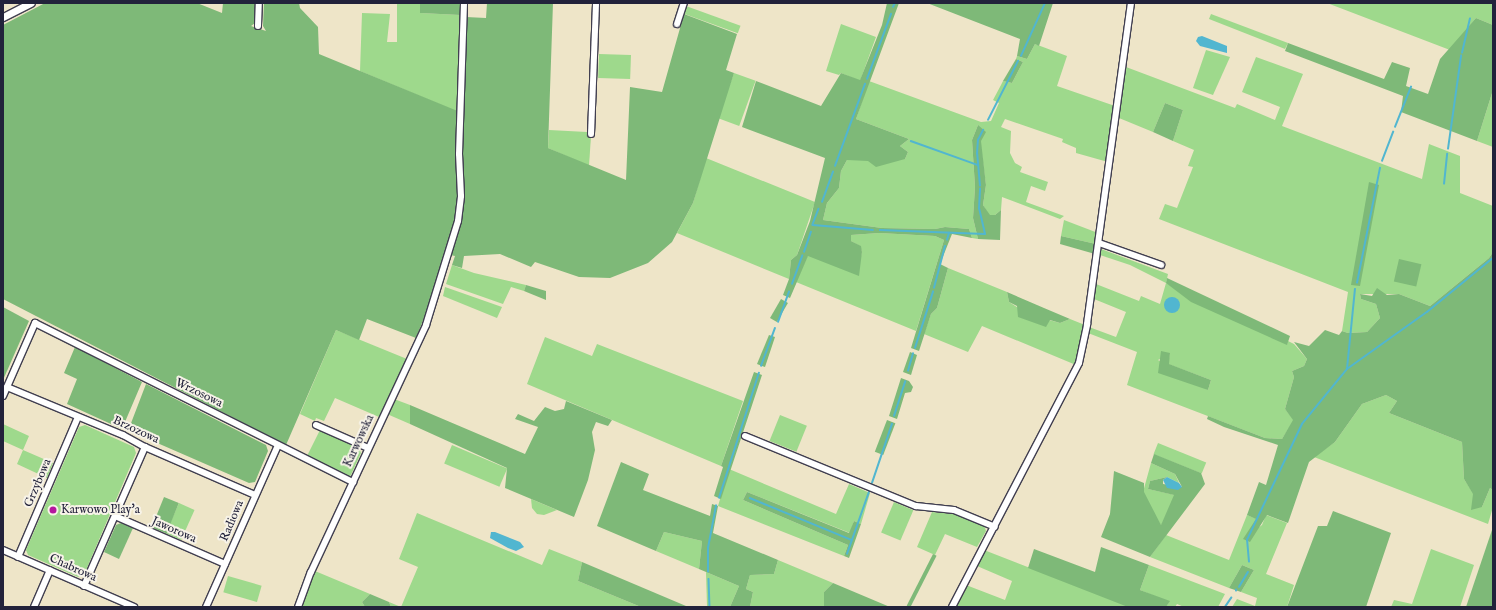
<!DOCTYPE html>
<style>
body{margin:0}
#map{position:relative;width:1496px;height:610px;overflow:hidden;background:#eee5c8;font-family:"IM FELL English",serif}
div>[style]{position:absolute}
.green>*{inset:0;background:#9ed98c;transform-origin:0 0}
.forest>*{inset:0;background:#7eb978;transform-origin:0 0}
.water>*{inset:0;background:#51b6d0}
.round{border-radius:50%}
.stream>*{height:1.5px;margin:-0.75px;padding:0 0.75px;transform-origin:0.75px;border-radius:0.75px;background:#51b6d0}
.roads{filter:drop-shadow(1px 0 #413f50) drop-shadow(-1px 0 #413f50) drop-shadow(0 1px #413f50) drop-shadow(0 -1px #413f50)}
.minor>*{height:6px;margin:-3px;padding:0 3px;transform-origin:3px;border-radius:3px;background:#fff}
.tertiary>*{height:7px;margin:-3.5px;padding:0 3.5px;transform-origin:3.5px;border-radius:3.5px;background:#fff}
.dots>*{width:11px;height:11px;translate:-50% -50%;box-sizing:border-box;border:2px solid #f7f3e8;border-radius:50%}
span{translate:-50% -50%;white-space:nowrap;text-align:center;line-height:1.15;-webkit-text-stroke:4px #f7f3e8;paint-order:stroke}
.street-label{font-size:12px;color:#22223b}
.poi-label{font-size:12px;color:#22223b}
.left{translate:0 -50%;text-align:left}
.frame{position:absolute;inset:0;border:4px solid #22223b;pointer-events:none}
</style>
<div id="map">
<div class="green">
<div style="clip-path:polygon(397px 3px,420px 3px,420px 13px,460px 15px,458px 112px,360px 71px,362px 13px,390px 14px,387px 42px,397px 42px)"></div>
<div style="clip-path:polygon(1327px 3px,1493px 3px,1493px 25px,1476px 18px,1450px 50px)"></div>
<div style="left:686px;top:6px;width:58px;height:8px;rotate:20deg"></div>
<div style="clip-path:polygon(1211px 14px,1288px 43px,1285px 49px,1209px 19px)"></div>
<div style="clip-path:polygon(841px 24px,876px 37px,860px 81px,841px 73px,839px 75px,826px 71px)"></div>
<div style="clip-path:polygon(1035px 44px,1067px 56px,1057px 86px,1115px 106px,1108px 162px,1076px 153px,1076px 148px,1062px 142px,1063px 139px,1005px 119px,1001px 127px,1011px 131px,1010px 153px,1015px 163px,1022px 167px,1020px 172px,1048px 182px,1045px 191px,1031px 186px,1026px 202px,1064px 216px,1060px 219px,1002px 197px,1001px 210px,995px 215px,989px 215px,983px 205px,986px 185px,978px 125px,972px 140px,975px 187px,973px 218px,978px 239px,972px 238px,969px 229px,945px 227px,935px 229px,882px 228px,823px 220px,827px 203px,839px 188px,841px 171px,847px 160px,905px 159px,908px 152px,900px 146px,909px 139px,856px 119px,869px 81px,981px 122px,991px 121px,999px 103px,993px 100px,1001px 85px,1003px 81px,1012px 83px,1023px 62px,1016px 59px,1017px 56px,1027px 59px)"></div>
<div style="clip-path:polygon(1206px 50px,1230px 57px,1213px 95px,1193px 88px)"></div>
<div style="left:599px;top:54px;width:32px;height:24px;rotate:2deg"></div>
<div style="clip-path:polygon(1256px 57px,1303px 74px,1282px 126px,1422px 179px,1429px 144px,1460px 156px,1460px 193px,1493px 206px,1493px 252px,1489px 258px,1430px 306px,1399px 294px,1360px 294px,1361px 299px,1376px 304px,1380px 318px,1367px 332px,1348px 333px,1342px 331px,1348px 292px,1159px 219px,1165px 204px,1177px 208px,1193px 167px,1188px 166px,1194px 150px,1173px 141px,1183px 110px,1165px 103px,1153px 132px,1119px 118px,1126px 67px,1235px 108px,1237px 104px,1275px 120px,1280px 107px,1242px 92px)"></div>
<div style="left:734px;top:73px;width:23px;height:48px;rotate:20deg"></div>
<div style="clip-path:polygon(1493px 90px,1493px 147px,1477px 141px)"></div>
<div style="clip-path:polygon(549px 130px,587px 132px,591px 136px,589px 166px,548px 148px)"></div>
<div style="clip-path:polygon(706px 158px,815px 202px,797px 255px,791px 260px,789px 279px,677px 233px,693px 203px)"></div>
<div style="clip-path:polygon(1064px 220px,1098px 233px,1096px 244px,1061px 236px)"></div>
<div style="clip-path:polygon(879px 233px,935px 236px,944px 240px,916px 331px,796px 282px,808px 255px,859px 264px,862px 252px,860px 246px,851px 241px,851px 235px)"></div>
<div style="clip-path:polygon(evenodd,1101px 249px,1168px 274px,1166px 283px,1287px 344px,1288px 341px,1294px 344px,1307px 359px,1304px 366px,1292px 371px,1294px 377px,1285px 409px,1294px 420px,1282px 439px,1265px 438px,1127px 385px,1137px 352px,1088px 333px,1089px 327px,1116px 337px,1126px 312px,1094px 299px,1096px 284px,1139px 301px,1141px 296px,1160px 304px,1166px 283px,1130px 265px,1100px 255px,1101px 249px,1170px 353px,1168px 364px,1211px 380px,1208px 390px,1158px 360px,1170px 353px)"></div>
<div style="clip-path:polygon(452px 265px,474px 273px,526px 285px,524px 291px,511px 287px,503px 304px,446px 284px)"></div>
<div style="clip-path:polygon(948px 268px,1007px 292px,1009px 302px,1046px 326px,1049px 320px,1060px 323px,1070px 319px,1085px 325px,1076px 365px,982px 326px,968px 352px,924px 334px,931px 314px,937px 308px)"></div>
<div style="clip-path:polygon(445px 287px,502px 307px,497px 318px,443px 296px)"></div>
<div style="clip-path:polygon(336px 330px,407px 359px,379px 417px,335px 398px,324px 421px,316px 418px,315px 421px,300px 414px)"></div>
<div style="clip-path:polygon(545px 337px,592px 356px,597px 344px,743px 401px,721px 466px,527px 384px)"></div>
<div style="clip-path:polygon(1386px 395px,1397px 401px,1389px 413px,1462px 442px,1464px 479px,1482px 507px,1490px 488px,1493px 490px,1493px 507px,1488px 524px,1314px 457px,1335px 442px,1362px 404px)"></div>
<div style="clip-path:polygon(394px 399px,410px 405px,410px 424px,387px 414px)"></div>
<div style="left:780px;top:415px;width:29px;height:28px;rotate:22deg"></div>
<div style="clip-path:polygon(3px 424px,29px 436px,23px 450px,53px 463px,47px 478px,17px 464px,23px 450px,3px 441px)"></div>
<div style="clip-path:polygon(85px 425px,134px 447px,136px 453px,84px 575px,78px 577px,28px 555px,26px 550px,79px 427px)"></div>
<div style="clip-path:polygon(320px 430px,359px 448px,361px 453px,350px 477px,307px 456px)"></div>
<div style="left:1158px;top:443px;width:52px;height:12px;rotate:22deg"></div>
<div style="left:452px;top:445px;width:60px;height:20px;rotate:23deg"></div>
<div style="clip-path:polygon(1151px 463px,1175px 474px,1179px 483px,1167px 477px,1150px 481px,1148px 489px,1175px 495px,1161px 526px,1143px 492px)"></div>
<div style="clip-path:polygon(729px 469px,836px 514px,849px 484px,870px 493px,861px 524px,854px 521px,850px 533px,747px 492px,743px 500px,848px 545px,844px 556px,718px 506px)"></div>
<div style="clip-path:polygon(531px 499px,557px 510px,544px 515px,537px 514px,532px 508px)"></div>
<div style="left:894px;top:502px;width:21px;height:33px;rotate:23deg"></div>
<div style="left:179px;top:503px;width:17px;height:33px;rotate:24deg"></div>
<div style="clip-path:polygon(932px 512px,954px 514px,984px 525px,986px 531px,977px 547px,945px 534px,935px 555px,917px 547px)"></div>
<div style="clip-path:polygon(417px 513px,542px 565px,549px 549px,582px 562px,578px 581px,641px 607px,391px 607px,389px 602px,401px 607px,418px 567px,399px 559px)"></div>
<div style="clip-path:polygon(1247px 515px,1257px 519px,1244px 539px,1262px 525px,1266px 515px,1287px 523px,1266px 574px,1294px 585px,1287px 607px,1232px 607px,1237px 599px,1255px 606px,1257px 598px,1241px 592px,1254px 570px,1242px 565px,1229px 588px,1150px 557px,1166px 535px,1229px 560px)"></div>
<div style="clip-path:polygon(664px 532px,702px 541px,699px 569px,656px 551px)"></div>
<div style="clip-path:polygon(1431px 549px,1474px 565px,1460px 607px,1391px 607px,1394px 600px,1412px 604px)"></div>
<div style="clip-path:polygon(984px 550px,1128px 606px,1128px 607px,955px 607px,966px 585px,1005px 600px,1012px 581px,977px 566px)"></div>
<div style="clip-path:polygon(778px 560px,833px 583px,824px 592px,824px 607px,750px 607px,753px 592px,746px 589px,750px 575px,774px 574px)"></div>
<div style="clip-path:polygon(1149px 565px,1225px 594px,1218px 607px,1184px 607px,1177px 604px,1175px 607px,1166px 607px,1169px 602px,1140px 590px)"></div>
<div style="clip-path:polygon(315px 571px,370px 594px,362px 602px,365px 607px,301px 607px)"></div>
<div style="clip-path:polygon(706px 572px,739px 586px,730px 607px,707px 607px)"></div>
<div style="left:228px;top:576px;width:35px;height:17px;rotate:16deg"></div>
</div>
<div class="forest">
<div style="clip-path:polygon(45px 3px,197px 3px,222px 13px,223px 3px,255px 3px,255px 23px,251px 26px,266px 31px,263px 26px,264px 3px,299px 3px,300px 8px,318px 27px,319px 54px,460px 112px,466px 17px,486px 18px,487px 3px,553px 3px,548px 148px,626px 180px,630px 87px,662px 92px,684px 14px,737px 34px,726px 70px,734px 73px,693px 203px,672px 242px,648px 263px,610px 278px,579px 277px,535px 262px,531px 267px,500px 254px,464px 256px,462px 268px,452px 265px,455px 256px,445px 254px,434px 293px,416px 338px,367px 319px,359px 340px,336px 330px,286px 445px,3px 299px,3px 25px)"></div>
<div style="clip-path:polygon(420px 3px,461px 3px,460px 15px,420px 13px)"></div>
<div style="clip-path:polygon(887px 3px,899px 3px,856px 119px,909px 139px,900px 146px,908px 152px,905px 159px,876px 167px,868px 161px,847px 160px,841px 171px,839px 188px,827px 203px,823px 220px,882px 228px,935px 229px,945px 227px,969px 229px,972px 238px,952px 234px,940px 264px,948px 268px,937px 308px,931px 314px,919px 351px,911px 348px,944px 240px,935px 236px,879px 233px,851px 235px,851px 241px,861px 246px,862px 252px,859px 276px,808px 256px,790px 298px,783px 295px,789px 279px,791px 260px,797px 255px,810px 221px,825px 158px,742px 127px,756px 81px,821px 106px,841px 73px,860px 80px,882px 25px)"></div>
<div style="clip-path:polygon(927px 3px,1053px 3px,1039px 46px,1035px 44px,1027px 59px,1017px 56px,1020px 39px)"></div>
<div style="clip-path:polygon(1476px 18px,1493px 25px,1493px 90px,1477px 141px,1401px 112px,1403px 96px,1285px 51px,1288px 43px,1384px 79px,1392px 62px,1410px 68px,1406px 86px,1428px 94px,1440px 59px)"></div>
<div style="clip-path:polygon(1016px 59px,1023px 62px,1012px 83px,1003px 81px)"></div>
<div style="clip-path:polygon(1165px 103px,1183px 110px,1173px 141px,1153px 132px)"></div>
<div style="clip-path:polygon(978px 125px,986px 132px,981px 141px,986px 185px,983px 205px,990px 215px,995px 215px,1001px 210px,1000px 240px,978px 239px,973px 218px,975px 187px,972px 140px)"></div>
<div style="clip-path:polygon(1369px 182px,1379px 185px,1360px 286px,1351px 285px)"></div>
<div style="clip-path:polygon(1061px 236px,1096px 244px,1095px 254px,1060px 244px)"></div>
<div style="clip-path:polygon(1493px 252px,1493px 490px,1490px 488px,1482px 507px,1471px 510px,1473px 494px,1464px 479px,1462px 442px,1389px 413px,1397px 401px,1386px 395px,1362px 404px,1335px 442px,1309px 462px,1288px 523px,1267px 515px,1250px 542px,1243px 539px,1256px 519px,1247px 515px,1259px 482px,1266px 485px,1278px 445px,1224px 427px,1207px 419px,1208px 416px,1265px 438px,1282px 439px,1293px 420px,1285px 409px,1294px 377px,1292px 371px,1304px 366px,1307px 359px,1294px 342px,1309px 346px,1325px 330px,1339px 335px,1342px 331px,1348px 333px,1367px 332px,1380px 318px,1376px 304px,1361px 299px,1360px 294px,1372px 296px,1377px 288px,1387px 295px,1399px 294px,1430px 306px,1489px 258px)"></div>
<div style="left:1399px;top:259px;width:23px;height:23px;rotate:13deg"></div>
<div style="clip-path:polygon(1167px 278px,1290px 336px,1287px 345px,1191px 302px,1166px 283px)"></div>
<div style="clip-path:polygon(526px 285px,546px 291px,546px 300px,524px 291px)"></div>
<div style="clip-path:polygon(1007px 292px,1044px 308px,1070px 319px,1060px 323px,1050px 320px,1046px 327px,1018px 317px,1017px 306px,1009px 302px)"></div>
<div style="left:781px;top:299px;width:8px;height:22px;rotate:30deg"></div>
<div style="clip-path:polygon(3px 307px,29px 321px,3px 380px)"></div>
<div style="clip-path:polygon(769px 335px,775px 337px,765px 367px,757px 364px)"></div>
<div style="clip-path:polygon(75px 347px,142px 382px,122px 429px,67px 404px,77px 379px,64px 373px)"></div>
<div style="clip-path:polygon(1161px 351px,1170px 353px,1169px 364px,1211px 380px,1208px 390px,1158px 373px)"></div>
<div style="clip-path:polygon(910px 352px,917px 355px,911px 375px,903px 372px)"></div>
<div style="clip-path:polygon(754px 372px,762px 375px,721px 499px,714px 496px,723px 467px,721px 466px)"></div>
<div style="clip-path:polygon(901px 378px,909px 381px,913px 387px,911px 392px,905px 393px,897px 419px,889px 416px)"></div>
<div style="clip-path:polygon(146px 384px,266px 445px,268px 451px,255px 482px,249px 483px,155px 442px,157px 437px,153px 435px,151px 441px,128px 431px)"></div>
<div style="clip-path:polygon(566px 401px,612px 420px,608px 426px,596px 422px,592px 432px,595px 450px,588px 480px,574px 517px,505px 488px,507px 468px,410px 424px,410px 405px,525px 454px,538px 427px,515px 419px,518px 414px,534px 421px,545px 407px,555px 411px,564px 409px)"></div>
<div style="left:887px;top:420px;width:9px;height:34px;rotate:21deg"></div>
<div style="clip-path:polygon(1154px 454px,1201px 473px,1205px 484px,1150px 557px,1101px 537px,1110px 514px,1114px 471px,1144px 483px,1144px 492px,1161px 525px,1174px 495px,1148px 489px,1150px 481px,1167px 477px,1163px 480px,1163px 484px,1182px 487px,1175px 474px,1151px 463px)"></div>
<div style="clip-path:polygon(621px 462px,649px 474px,643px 490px,710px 516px,712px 504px,718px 506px,713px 533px,778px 560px,774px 574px,750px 575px,746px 589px,753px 592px,750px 607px,730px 607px,739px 586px,699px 569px,702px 541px,664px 532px,656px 551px,597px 526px)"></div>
<div style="clip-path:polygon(747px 492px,849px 533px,854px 521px,861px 524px,849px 558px,844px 556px,848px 545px,743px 500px)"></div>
<div style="left:164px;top:497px;width:16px;height:33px;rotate:22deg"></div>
<div style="clip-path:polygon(1333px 511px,1391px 533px,1366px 607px,1287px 607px,1318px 526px,1327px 526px)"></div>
<div style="clip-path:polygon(121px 523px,133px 528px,119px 559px,104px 552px,116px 525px)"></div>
<div style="clip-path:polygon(1493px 527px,1493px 607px,1466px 607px)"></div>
<div style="clip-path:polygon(1101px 547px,1149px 565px,1140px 590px,1170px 601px,1166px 607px,1128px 607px,1028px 568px,1034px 549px,1095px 572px)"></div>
<div style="left:933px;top:554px;width:4px;height:58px;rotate:27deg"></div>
<div style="clip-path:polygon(582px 562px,686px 606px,686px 607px,641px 607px,578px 581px)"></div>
<div style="clip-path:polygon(1242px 565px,1254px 570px,1241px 592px,1229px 588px)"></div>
<div style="clip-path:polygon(833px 583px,890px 607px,824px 607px,824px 592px)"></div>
<div style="clip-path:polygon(370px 594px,389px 602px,391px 607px,365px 607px,362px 602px)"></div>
</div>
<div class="water">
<div style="clip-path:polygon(1202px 36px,1227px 46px,1227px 53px,1200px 46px,1196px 41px,1198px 37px)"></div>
<div class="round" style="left:1164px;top:297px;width:16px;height:16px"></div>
<div style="clip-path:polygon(1167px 477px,1179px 483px,1182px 487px,1178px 490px,1167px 488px,1163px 480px)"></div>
<div style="clip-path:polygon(491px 532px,495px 532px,520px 542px,524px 547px,516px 551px,508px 548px,490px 538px)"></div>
</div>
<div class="stream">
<div style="left:893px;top:7px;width:4px;rotate:-63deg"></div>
<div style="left:1462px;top:53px;width:35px;rotate:-77deg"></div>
<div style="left:1021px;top:56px;width:58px;rotate:-65.6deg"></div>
<div style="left:867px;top:79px;width:69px;rotate:-69.7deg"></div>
<div style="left:988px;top:120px;width:66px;rotate:-63deg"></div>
<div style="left:1395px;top:127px;width:43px;rotate:-68.2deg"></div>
<div style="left:911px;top:141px;width:71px;rotate:19.7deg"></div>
<div style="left:1448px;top:149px;width:94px;rotate:-82deg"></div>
<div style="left:1382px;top:161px;width:31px;rotate:-69deg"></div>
<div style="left:835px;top:166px;width:87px;rotate:-69.9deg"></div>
<div style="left:1444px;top:184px;width:30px;rotate:-84deg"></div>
<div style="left:980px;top:186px;width:32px;rotate:-95deg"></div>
<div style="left:977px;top:154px;width:14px;rotate:-86deg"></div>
<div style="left:978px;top:140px;width:11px;rotate:-63deg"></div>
<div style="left:822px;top:202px;width:32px;rotate:-70deg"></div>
<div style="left:819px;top:209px;width:17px;rotate:111deg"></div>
<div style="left:813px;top:225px;width:60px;rotate:4.8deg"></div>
<div style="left:880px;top:230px;width:105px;rotate:2.2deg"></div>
<div style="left:985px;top:234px;width:26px;rotate:-103deg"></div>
<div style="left:979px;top:209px;width:20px;rotate:-87deg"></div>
<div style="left:947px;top:240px;width:7px;rotate:-74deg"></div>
<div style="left:804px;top:252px;width:21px;rotate:-71deg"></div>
<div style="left:1357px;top:283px;width:117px;rotate:-78.7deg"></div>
<div style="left:792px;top:284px;width:30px;rotate:-70deg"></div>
<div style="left:934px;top:288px;width:43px;rotate:-75.3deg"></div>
<div style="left:778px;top:322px;width:32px;rotate:-70deg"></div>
<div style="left:915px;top:348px;width:59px;rotate:-72.2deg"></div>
<div style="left:761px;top:366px;width:40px;rotate:-69.8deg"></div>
<div style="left:1347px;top:369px;width:80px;rotate:-84.3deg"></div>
<div style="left:908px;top:371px;width:18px;rotate:-74deg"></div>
<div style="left:894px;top:416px;width:36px;rotate:-72deg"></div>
<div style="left:872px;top:483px;width:62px;rotate:-71.3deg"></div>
<div style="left:719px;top:498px;width:131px;rotate:-72.3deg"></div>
<div style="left:750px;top:498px;width:110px;rotate:22.4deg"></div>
<div style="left:847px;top:554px;width:66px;rotate:-70.5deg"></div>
<div style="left:1249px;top:562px;width:22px;rotate:-95deg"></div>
<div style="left:1247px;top:540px;width:128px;rotate:-64.6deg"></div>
<div style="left:1302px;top:424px;width:71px;rotate:-50.7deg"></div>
<div style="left:1347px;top:369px;width:98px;rotate:-35.5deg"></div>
<div style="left:1427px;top:312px;width:85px;rotate:-39.3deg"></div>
<div style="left:708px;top:572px;width:24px;rotate:-90deg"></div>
<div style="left:708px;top:548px;width:43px;rotate:-79.2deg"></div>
<div style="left:709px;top:579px;width:28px;rotate:88deg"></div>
<div style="left:1239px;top:587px;width:17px;rotate:-59deg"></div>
<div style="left:1236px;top:591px;width:1px;rotate:-90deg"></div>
<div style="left:1225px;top:607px;width:11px;rotate:-56deg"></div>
</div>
<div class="roads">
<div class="minor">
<div style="left:677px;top:24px;width:22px;rotate:-72deg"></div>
<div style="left:258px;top:26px;width:23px;rotate:-88deg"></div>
<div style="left:591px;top:134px;width:131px;rotate:-87.8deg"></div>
<div style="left:1099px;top:243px;width:66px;rotate:19.5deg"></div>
<div style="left:7px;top:387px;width:126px;rotate:22.5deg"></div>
<div style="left:123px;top:435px;width:25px;rotate:29deg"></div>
<div style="left:145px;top:447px;width:120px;rotate:23.6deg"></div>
<div style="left:3px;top:396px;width:80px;rotate:-66.3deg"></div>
<div style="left:35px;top:323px;width:356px;rotate:26.6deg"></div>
<div style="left:316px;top:425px;width:57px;rotate:23.9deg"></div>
<div style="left:745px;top:436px;width:185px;rotate:22.3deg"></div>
<div style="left:916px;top:506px;width:38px;rotate:6deg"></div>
<div style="left:954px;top:510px;width:44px;rotate:22.5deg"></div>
<div style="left:115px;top:516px;width:120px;rotate:23.6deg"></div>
<div style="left:3px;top:550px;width:143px;rotate:23.5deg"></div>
<div style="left:18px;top:557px;width:152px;rotate:-66.8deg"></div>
<div style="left:84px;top:586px;width:152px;rotate:-66.3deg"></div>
<div style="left:34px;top:607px;width:40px;rotate:-66.6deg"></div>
<div style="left:206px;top:607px;width:177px;rotate:-66deg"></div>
<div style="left:298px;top:607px;width:37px;rotate:-70deg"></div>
<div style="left:311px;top:572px;width:272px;rotate:-65deg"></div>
<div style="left:426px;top:325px;width:109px;rotate:-72.9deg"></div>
<div style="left:458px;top:221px;width:25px;rotate:-83deg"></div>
<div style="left:461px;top:196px;width:42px;rotate:-92.7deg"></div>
<div style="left:459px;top:154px;width:151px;rotate:-88.1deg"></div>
<div style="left:952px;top:607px;width:275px;rotate:-62.5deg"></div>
<div style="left:1079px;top:363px;width:40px;rotate:-78deg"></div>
<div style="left:1087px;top:324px;width:324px;rotate:-82.2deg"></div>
</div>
<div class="tertiary">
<div style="left:3px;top:17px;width:31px;rotate:-27deg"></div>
</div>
</div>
<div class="dots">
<div style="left:53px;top:510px;background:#b5179e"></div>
</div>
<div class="street-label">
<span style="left:199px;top:393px;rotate:26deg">Wrzosowa</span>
<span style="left:136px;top:430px;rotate:25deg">Brzozowa</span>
<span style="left:359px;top:441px;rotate:-65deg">Karwowska</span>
<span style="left:38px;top:483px;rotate:-67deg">Grzybowa</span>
<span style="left:232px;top:521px;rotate:-67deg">Radiowa</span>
<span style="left:174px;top:530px;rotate:24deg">Jaworowa</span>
<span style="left:73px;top:568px;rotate:24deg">Chabrowa</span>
</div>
<div class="poi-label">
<span class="left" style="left:61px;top:510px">Karwowo Play'a</span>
</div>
<div class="frame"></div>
</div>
